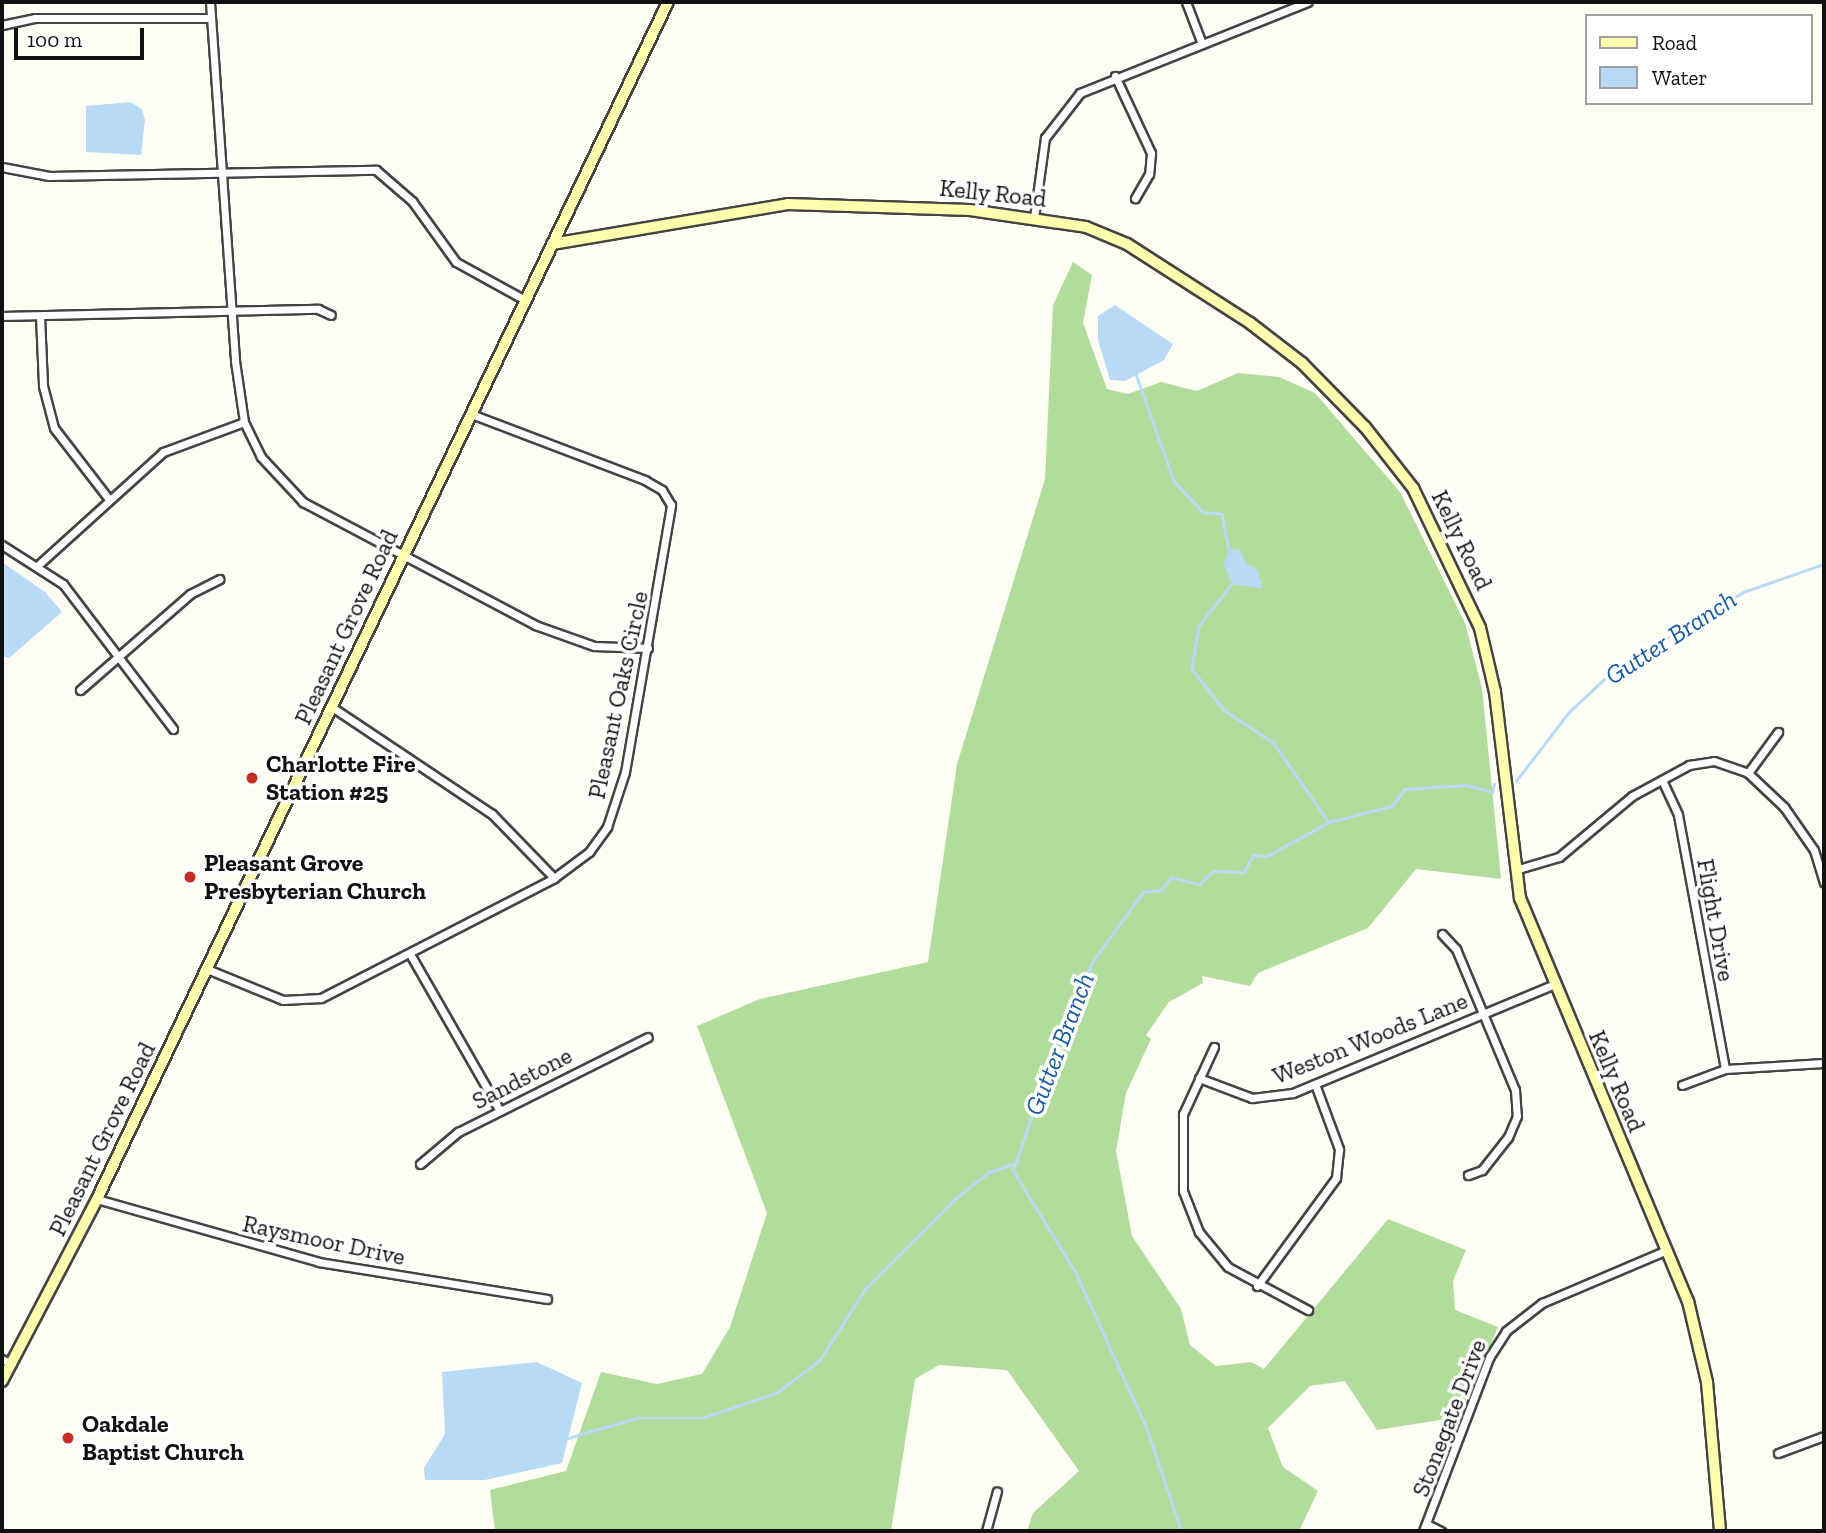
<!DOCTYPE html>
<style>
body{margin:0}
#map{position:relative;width:1826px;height:1533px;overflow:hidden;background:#fffef4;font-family:"Zilla Slab",serif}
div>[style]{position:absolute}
.forest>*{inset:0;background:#b2dc9b}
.water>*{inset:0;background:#b8daf7}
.stream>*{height:2.5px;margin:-1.25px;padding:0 1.25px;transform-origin:1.25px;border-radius:1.25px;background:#b8daf7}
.roads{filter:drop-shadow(2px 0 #444) drop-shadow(-2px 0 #444) drop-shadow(0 2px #444) drop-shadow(0 -2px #444)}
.street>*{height:7px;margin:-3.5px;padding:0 3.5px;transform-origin:3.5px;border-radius:3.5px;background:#fff}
.secondary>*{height:10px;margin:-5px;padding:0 5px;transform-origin:5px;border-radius:5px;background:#fffeaf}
.dots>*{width:19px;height:19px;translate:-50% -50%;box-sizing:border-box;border:4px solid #fff;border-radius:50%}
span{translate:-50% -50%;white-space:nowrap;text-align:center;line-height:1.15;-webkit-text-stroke:7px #fff;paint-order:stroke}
.street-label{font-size:24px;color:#111}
.poi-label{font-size:24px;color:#111;font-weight:700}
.left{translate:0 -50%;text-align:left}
.water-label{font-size:26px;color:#165aa6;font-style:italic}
.frame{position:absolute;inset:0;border:4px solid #111;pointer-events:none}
.legend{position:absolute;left:1585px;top:14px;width:228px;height:91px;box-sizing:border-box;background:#fff;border:2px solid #a0a0a0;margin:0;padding:9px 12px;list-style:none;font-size:21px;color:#111}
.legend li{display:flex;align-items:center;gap:14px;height:35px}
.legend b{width:35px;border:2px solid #a0a0a0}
.scale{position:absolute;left:14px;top:28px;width:130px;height:32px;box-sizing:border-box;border:4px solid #111;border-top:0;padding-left:9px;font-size:21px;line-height:24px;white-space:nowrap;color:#111;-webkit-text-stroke:5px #fff;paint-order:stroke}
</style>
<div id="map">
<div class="forest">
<div style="clip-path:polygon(1073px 262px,1092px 275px,1083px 323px,1107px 389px,1128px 394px,1161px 382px,1197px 391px,1238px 373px,1279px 377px,1315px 393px,1400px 492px,1465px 623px,1482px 688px,1501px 879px,1416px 869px,1368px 928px,1258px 973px,1250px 986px,1202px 976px,1203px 983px,1169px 1002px,1146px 1035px,1151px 1039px,1126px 1093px,1116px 1151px,1132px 1236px,1181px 1309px,1190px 1345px,1216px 1366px,1251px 1362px,1264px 1369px,1388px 1219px,1466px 1250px,1453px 1281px,1455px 1310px,1498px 1327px,1459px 1417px,1377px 1430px,1345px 1381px,1310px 1386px,1268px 1428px,1283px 1467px,1318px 1491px,1299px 1531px,1027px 1531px,1033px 1513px,1079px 1471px,1007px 1370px,939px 1365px,915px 1379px,891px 1531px,495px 1531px,490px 1490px,566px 1471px,601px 1372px,657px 1384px,702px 1374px,730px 1327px,767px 1213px,697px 1026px,760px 999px,928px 962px,957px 764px,1045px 479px,1053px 305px)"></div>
</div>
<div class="water">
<div style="clip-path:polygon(130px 102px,142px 109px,145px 120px,141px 155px,86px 152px,86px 106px)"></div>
<div style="clip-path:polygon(1115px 305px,1173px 344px,1164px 360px,1125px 381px,1110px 380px,1098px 340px,1098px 316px)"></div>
<div style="clip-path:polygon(1229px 549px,1240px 550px,1246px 564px,1256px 568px,1263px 589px,1232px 584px,1224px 564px)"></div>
<div style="clip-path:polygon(2px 562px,45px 592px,62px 612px,9px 658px,2px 656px)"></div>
<div style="clip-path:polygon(537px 1362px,582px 1383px,562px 1463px,485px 1480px,425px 1480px,424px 1468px,445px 1434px,442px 1372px)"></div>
</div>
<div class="stream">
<div style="left:1136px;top:374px;width:114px;rotate:70.4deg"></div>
<div style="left:1174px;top:481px;width:42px;rotate:46.9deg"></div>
<div style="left:1203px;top:512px;width:19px;rotate:6deg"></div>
<div style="left:1222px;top:514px;width:38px;rotate:79deg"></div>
<div style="left:1233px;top:583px;width:55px;rotate:128.3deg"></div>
<div style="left:1199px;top:626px;width:44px;rotate:99.2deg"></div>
<div style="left:1192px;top:669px;width:52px;rotate:52deg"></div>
<div style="left:1224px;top:710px;width:59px;rotate:33.1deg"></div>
<div style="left:1273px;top:742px;width:96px;rotate:55.2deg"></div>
<div style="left:1516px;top:781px;width:87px;rotate:-52.5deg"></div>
<div style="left:1569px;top:712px;width:63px;rotate:-43.1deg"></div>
<div style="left:1615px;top:669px;width:149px;rotate:-31deg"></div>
<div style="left:1743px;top:592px;width:86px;rotate:-19.1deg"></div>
<div style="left:568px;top:1438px;width:72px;rotate:-16.2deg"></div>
<div style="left:637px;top:1418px;width:65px"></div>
<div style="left:702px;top:1418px;width:78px;rotate:-18.7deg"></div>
<div style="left:776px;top:1393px;width:55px;rotate:-36.9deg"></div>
<div style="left:820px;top:1360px;width:84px;rotate:-57.6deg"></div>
<div style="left:865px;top:1289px;width:129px;rotate:-45deg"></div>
<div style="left:956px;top:1198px;width:42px;rotate:-38.2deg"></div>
<div style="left:989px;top:1172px;width:26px;rotate:-18deg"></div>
<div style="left:1181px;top:1531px;width:107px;rotate:-108.6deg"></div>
<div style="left:1147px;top:1430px;width:174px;rotate:-114.5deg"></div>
<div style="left:1075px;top:1272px;width:119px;rotate:-121.5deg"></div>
<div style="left:1013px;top:1171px;width:150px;rotate:-71.3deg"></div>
<div style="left:1061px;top:1029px;width:75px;rotate:-64.8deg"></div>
<div style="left:1093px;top:961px;width:85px;rotate:-54.1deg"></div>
<div style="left:1143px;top:892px;width:18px;rotate:-6deg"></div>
<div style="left:1161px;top:890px;width:16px;rotate:-52deg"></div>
<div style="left:1171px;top:877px;width:30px;rotate:14deg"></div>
<div style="left:1200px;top:884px;width:18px;rotate:-45deg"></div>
<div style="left:1213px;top:871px;width:31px;rotate:2deg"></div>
<div style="left:1244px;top:872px;width:19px;rotate:-62deg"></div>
<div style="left:1253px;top:855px;width:14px;rotate:4deg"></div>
<div style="left:1267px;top:856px;width:71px;rotate:-28.7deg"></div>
<div style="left:1329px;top:822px;width:65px;rotate:-14.3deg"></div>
<div style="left:1392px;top:806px;width:21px;rotate:-53deg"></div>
<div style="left:1405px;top:789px;width:61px;rotate:-3.8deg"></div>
<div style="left:1466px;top:785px;width:27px;rotate:15deg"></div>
<div style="left:1492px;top:792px;width:8px;rotate:-76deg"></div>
</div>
<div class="roads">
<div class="street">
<div style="left:210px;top:2px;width:360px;rotate:86deg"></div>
<div style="left:235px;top:361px;width:62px;rotate:81.6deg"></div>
<div style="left:244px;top:422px;width:39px;rotate:64deg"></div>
<div style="left:261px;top:457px;width:62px;rotate:47deg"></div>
<div style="left:303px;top:502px;width:263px;rotate:27.9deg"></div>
<div style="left:535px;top:625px;width:63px;rotate:19.6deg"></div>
<div style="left:594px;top:646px;width:54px;rotate:2.1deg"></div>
<div style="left:1186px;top:2px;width:45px;rotate:69.1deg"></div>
<div style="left:2px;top:25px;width:34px;rotate:-12deg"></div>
<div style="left:35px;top:18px;width:175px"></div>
<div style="left:1115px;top:76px;width:85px;rotate:64.9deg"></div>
<div style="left:1151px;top:153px;width:21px;rotate:95deg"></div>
<div style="left:1149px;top:174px;width:28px;rotate:120deg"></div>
<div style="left:2px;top:167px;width:48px;rotate:10.8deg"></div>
<div style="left:49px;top:176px;width:327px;rotate:-1.1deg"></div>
<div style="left:376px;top:170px;width:48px;rotate:40.7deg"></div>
<div style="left:412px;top:201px;width:75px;rotate:54.2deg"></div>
<div style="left:456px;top:262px;width:79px;rotate:28.8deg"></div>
<div style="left:1034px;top:218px;width:81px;rotate:-82.2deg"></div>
<div style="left:1045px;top:138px;width:57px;rotate:-52.1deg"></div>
<div style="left:1080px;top:93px;width:245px;rotate:-21.8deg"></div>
<div style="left:2px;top:316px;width:316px;rotate:-1.3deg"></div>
<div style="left:318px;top:309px;width:14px;rotate:25deg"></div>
<div style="left:40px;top:316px;width:70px;rotate:87.5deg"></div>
<div style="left:43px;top:386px;width:43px;rotate:75.3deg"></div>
<div style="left:54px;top:428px;width:88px;rotate:52.4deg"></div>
<div style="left:2px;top:545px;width:72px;rotate:32.6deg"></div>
<div style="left:63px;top:584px;width:182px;rotate:52.8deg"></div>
<div style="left:37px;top:566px;width:170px;rotate:-42.1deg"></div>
<div style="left:163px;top:452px;width:86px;rotate:-20.3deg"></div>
<div style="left:80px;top:690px;width:146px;rotate:-41.1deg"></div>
<div style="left:190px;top:594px;width:33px;rotate:-27deg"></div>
<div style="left:332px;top:707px;width:192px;rotate:33.8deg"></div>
<div style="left:492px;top:814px;width:89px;rotate:45.9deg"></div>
<div style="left:1748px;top:773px;width:51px;rotate:-53.8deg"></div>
<div style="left:1662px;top:780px;width:38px;rotate:65deg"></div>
<div style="left:1678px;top:815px;width:258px;rotate:79.5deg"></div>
<div style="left:1515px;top:870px;width:46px;rotate:-16.5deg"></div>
<div style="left:1559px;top:857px;width:95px;rotate:-39.9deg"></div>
<div style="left:1632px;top:796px;width:65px;rotate:-28.5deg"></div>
<div style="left:1689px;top:765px;width:25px;rotate:-9deg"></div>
<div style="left:1714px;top:761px;width:36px;rotate:19deg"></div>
<div style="left:1748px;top:773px;width:50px;rotate:43.4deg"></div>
<div style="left:1784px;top:807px;width:52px;rotate:55.1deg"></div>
<div style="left:1814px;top:850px;width:34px;rotate:73deg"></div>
<div style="left:1442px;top:934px;width:21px;rotate:47deg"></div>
<div style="left:1456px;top:949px;width:153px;rotate:67.3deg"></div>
<div style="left:1515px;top:1090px;width:26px;rotate:86deg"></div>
<div style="left:1517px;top:1116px;width:23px;rotate:113deg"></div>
<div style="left:1508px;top:1137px;width:42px;rotate:128.2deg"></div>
<div style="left:1482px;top:1170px;width:15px;rotate:160deg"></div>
<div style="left:410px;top:954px;width:181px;rotate:60.2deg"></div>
<div style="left:207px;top:969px;width:82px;rotate:22.2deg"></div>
<div style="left:283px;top:1000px;width:38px;rotate:-3deg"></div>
<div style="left:321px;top:998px;width:262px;rotate:-27.2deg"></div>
<div style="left:554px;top:878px;width:44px;rotate:-36.6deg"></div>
<div style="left:589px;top:852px;width:31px;rotate:-54deg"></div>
<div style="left:607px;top:827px;width:58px;rotate:-71.9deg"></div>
<div style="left:625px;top:772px;width:271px;rotate:-80.2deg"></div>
<div style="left:671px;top:505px;width:17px;rotate:-121deg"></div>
<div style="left:662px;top:490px;width:20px;rotate:-150deg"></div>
<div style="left:645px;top:480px;width:186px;rotate:-159.2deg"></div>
<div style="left:1214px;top:1047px;width:74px;rotate:114.8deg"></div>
<div style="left:1183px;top:1114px;width:77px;rotate:90deg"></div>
<div style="left:1183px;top:1191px;width:44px;rotate:68.7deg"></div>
<div style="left:1199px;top:1232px;width:45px;rotate:50.4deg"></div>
<div style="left:1228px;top:1267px;width:91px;rotate:28.3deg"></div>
<div style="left:1199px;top:1078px;width:57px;rotate:20.7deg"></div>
<div style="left:1252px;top:1098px;width:41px;rotate:-7deg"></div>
<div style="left:1293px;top:1093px;width:282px;rotate:-22.6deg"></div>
<div style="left:1682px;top:1085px;width:46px;rotate:-20.4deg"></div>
<div style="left:1725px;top:1069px;width:99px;rotate:-3.5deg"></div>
<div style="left:420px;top:1164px;width:50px;rotate:-40.1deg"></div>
<div style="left:458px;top:1132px;width:212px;rotate:-26.6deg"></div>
<div style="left:97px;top:1199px;width:231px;rotate:15.8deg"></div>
<div style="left:319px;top:1262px;width:231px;rotate:9.2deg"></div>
<div style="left:1257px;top:1286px;width:134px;rotate:-53.8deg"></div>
<div style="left:1336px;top:1178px;width:29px;rotate:-84deg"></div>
<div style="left:1339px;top:1149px;width:69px;rotate:-110.3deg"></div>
<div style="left:2px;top:1359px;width:11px;rotate:27deg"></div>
<div style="left:1778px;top:1453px;width:49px;rotate:-20.3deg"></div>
<div style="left:1427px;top:1524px;width:16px;rotate:27deg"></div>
<div style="left:986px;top:1531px;width:41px;rotate:-74.6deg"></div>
<div style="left:1423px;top:1531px;width:187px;rotate:-69.1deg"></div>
<div style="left:1490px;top:1356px;width:30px;rotate:-57deg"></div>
<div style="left:1506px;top:1331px;width:46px;rotate:-37.9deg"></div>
<div style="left:1542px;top:1303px;width:136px;rotate:-23deg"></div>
</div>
<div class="secondary">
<div style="left:552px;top:244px;width:239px;rotate:-9.6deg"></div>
<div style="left:788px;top:204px;width:182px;rotate:1.9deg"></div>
<div style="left:970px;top:210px;width:117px;rotate:8.3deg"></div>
<div style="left:1086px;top:227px;width:44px;rotate:22.5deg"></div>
<div style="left:1127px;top:244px;width:146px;rotate:32.7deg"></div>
<div style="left:1250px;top:323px;width:66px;rotate:37.6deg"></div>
<div style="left:1302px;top:363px;width:90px;rotate:45.5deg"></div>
<div style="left:1365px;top:427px;width:78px;rotate:51.8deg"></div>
<div style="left:1413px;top:488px;width:155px;rotate:64.4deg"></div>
<div style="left:1480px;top:628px;width:66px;rotate:76.8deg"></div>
<div style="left:1495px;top:692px;width:208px;rotate:83.1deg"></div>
<div style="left:1520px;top:898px;width:437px;rotate:67.4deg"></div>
<div style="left:1688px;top:1301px;width:83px;rotate:76.8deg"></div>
<div style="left:1707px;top:1382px;width:150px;rotate:85deg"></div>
<div style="left:2px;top:1381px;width:205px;rotate:-62.4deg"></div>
<div style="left:97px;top:1199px;width:1326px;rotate:-64.5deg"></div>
</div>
</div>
<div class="dots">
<div style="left:252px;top:778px;background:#c42d25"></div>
<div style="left:190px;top:877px;background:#c42d25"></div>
<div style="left:68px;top:1438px;background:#c42d25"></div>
</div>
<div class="street-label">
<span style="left:993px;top:193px;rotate:6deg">Kelly Road</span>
<span style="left:1462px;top:540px;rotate:64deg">Kelly Road</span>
<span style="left:346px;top:627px;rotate:-65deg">Pleasant Grove Road</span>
<span style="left:618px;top:695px;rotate:-78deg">Pleasant Oaks Circle</span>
<span style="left:1716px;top:920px;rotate:80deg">Flight Drive</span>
<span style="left:1370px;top:1038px;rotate:-22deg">Weston Woods Lane</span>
<span style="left:522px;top:1078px;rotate:-27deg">Sandstone</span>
<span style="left:1617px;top:1081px;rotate:67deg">Kelly Road</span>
<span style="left:102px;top:1139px;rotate:-64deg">Pleasant Grove Road</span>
<span style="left:324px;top:1240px;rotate:12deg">Raysmoor Drive</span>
<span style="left:1449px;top:1418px;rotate:-69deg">Stonegate Drive</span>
</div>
<div class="poi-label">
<span class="left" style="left:266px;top:778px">Charlotte Fire<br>Station #25</span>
<span class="left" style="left:204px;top:877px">Pleasant Grove<br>Presbyterian Church</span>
<span class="left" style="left:82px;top:1438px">Oakdale<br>Baptist Church</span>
</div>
<div class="water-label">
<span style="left:1671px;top:638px;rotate:-33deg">Gutter Branch</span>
<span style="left:1060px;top:1044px;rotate:-69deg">Gutter Branch</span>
</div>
<div class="frame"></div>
<ul class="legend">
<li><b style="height:9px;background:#fffeaf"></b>Road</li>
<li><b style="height:19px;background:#b8daf7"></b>Water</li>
</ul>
<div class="scale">100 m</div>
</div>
